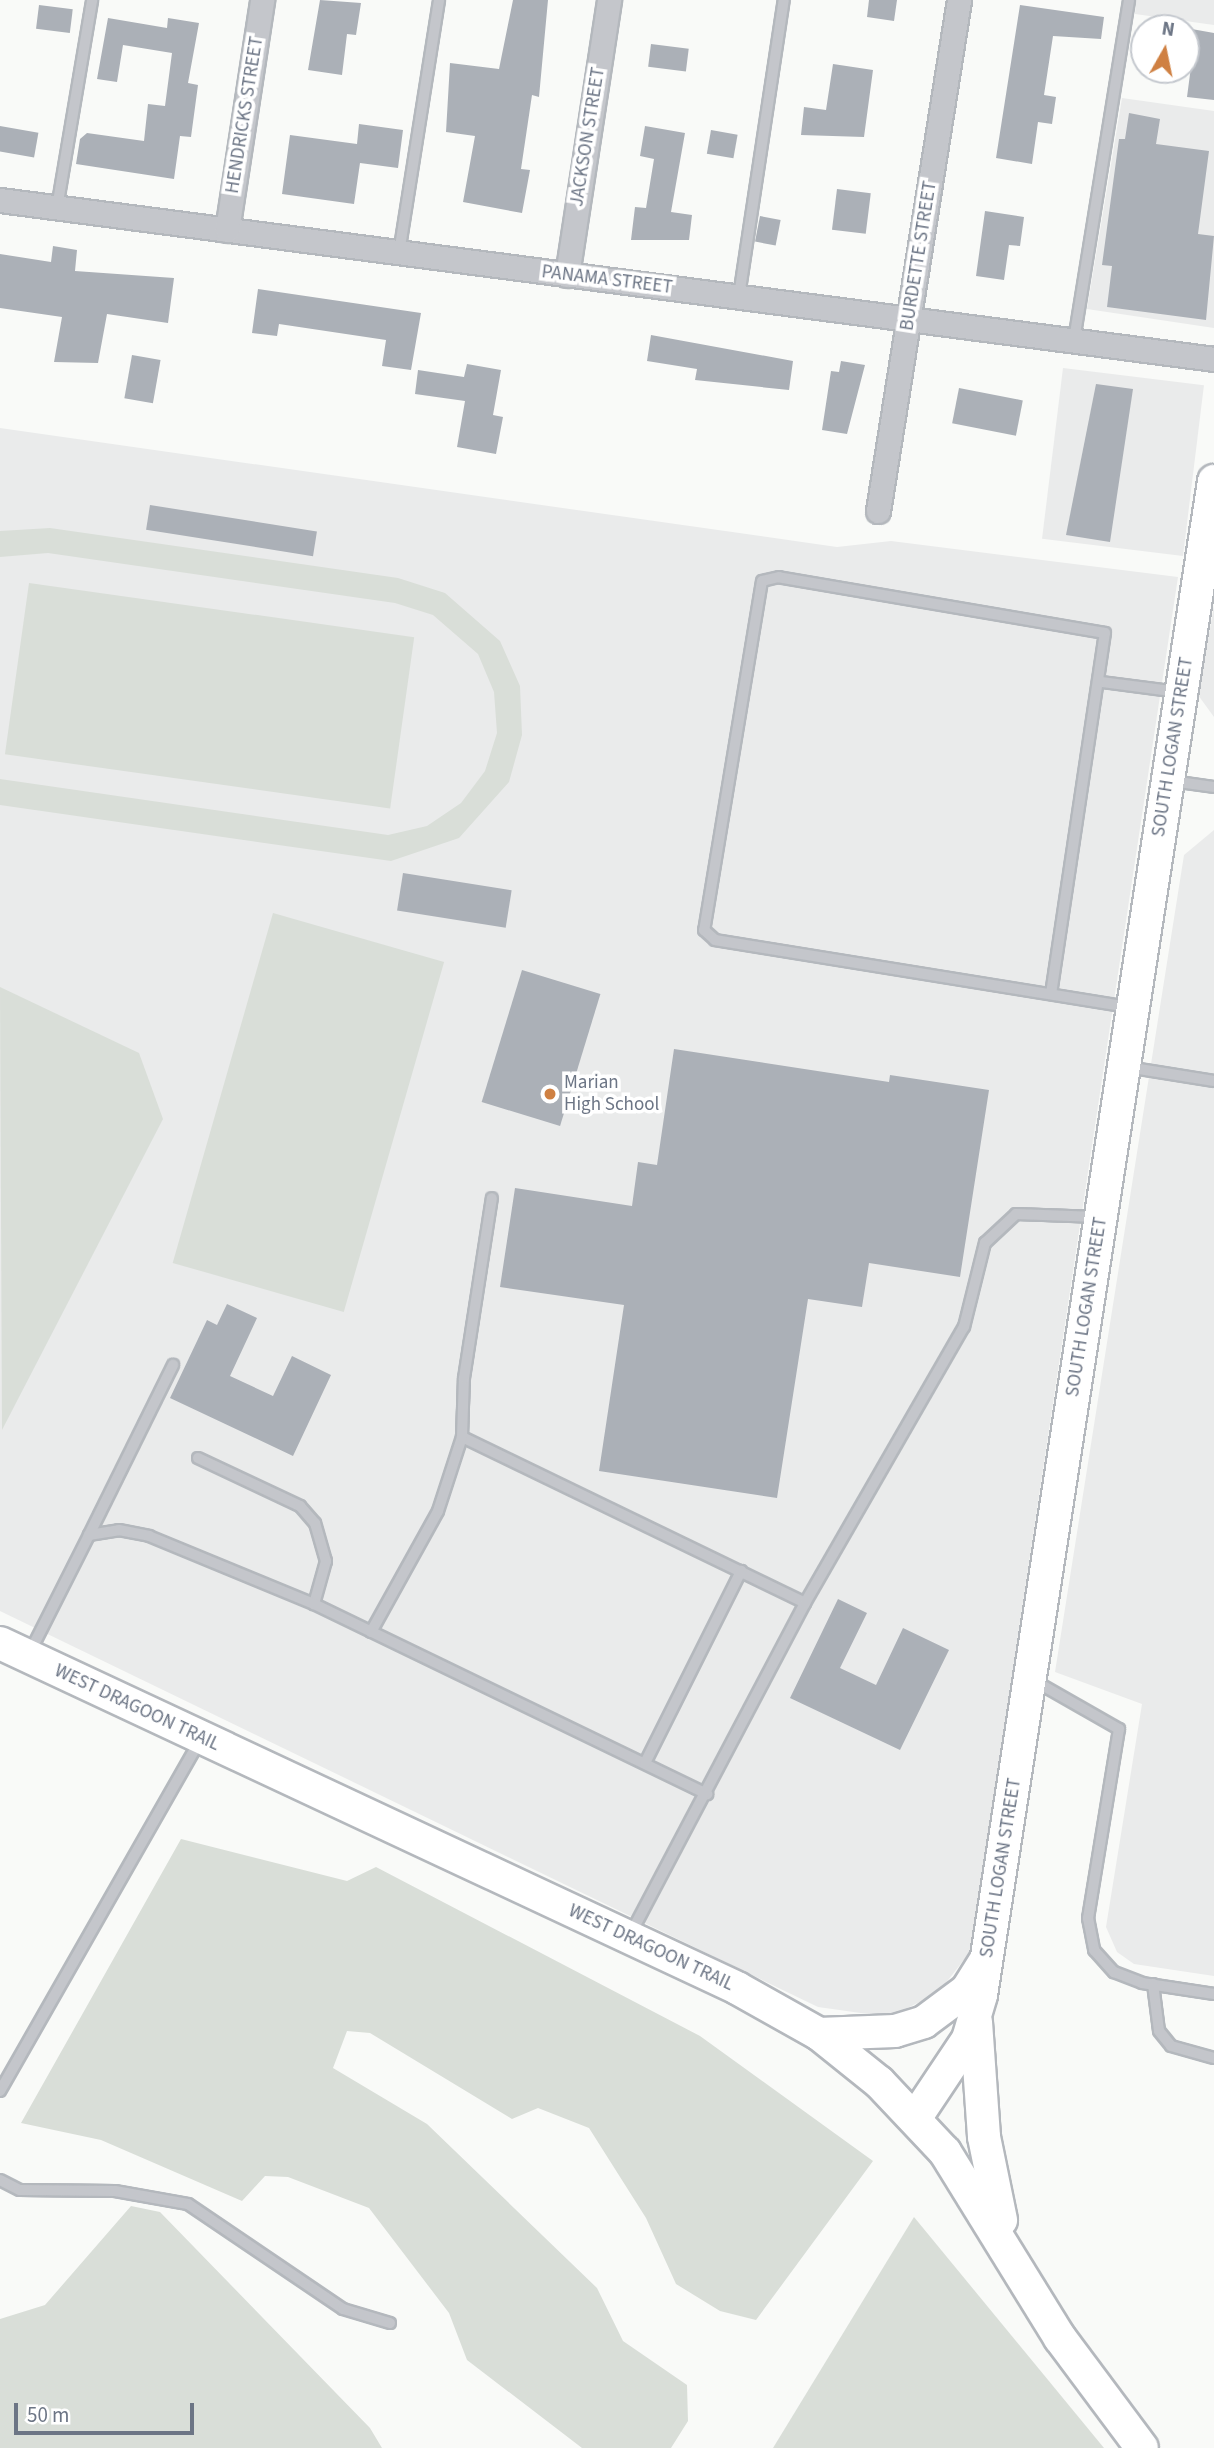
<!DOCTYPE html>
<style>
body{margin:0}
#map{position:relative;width:1214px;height:2448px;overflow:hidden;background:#f9faf8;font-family:"Source Sans 3",sans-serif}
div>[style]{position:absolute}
.built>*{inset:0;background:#eaebeb;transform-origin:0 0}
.green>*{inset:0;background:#d9ded8;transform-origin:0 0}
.building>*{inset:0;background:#abb0b7;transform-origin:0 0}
.roads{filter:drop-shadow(2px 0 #b4b8bd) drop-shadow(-2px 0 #b4b8bd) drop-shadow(0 2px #b4b8bd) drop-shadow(0 -2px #b4b8bd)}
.lane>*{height:10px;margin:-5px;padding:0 5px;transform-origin:5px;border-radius:5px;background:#c4c6cb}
.street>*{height:23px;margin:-11.5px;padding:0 11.5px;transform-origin:11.5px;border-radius:11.5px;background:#c4c6cb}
.secondary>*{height:32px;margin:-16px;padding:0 16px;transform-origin:16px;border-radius:16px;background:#fff}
.dots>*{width:19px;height:19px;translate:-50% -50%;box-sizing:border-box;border:4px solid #fff;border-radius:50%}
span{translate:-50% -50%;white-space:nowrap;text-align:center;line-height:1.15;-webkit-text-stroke:7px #fff;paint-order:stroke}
.street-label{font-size:19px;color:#6c7585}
.poi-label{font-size:19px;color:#6c7585}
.left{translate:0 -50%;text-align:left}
.north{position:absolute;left:1130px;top:14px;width:70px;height:70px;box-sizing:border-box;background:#fff;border:2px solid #c4c8ce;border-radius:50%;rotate:9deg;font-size:19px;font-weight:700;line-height:28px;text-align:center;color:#6c7585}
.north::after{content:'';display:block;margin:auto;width:24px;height:32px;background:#cf8042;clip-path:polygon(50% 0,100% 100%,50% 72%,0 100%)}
.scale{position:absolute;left:14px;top:2403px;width:180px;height:32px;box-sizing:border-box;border:4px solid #6c7585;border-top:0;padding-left:9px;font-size:21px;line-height:24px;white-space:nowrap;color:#6c7585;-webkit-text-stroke:5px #fff;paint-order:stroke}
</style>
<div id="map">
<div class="built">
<div style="clip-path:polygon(1136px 0,1214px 0,1214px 25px,1135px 14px)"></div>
<div style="clip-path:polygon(1122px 98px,1214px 111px,1214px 328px,1087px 309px)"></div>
<div style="left:1063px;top:368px;width:142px;height:172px;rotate:7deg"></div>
<div style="clip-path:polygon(0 428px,837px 547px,891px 541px,1178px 577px,970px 1952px,938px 1993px,889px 2017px,818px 2007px,0 1611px)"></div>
<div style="clip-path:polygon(1214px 606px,1214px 717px,1198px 695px)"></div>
<div style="clip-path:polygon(1214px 830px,1214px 1976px,1134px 1964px,1117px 1952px,1106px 1927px,1142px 1704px,1055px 1672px,1184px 855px)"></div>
</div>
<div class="green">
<div style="clip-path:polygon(50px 528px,398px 578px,445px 593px,500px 641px,520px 686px,522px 735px,509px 782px,459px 838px,391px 861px,0 805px,0 779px,388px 835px,427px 826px,461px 803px,485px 771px,497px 733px,494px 692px,478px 654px,433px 615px,395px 603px,48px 553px,0 557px,0 531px)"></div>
<div style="left:29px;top:583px;width:389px;height:173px;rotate:8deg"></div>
<div style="left:273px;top:913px;width:178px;height:364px;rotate:16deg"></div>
<div style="clip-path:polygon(0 987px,139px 1053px,163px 1119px,2px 1430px)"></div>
<div style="clip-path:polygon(181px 1839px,347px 1881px,376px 1867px,700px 2036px,873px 2161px,756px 2320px,720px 2311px,676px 2284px,646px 2218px,589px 2128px,538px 2108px,512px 2119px,370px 2033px,347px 2031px,333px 2068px,427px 2124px,597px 2288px,623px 2341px,687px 2385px,688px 2421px,671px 2448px,582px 2448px,467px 2360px,449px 2313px,369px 2208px,288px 2177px,265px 2176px,242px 2201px,101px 2140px,21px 2123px)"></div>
<div style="clip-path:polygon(131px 2206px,160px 2212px,370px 2428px,382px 2448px,0 2448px,0 2319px,45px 2305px)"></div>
<div style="clip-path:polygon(914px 2217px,1104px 2448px,773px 2448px)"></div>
</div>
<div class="building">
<div style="clip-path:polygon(320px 0,361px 3px,356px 35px,347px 34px,342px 75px,308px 70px)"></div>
<div style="clip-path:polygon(513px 0,548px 0,539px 97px,532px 95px,521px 169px,530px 170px,522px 213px,463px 202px,475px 136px,446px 132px,450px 63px,499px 69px)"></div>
<div style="clip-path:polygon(869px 0,897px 0,894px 21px,867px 17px)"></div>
<div style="left:39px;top:5px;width:34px;height:24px;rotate:7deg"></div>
<div style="clip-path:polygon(1020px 5px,1104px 17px,1101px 39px,1053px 36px,1044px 95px,1056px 97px,1052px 124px,1038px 122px,1032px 164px,996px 158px)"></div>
<div style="clip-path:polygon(108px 18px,167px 28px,168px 18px,199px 23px,188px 83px,198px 85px,191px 137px,180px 136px,174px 179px,76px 164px,80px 139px,87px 133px,144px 141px,148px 104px,165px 106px,172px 53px,123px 45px,117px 82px,97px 79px)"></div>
<div style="clip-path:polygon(1186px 28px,1214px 33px,1214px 100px,1187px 97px,1192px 59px,1186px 58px)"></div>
<div style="left:651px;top:44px;width:38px;height:23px;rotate:7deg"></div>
<div style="clip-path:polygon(833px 64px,873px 70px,864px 137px,801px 135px,804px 107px,826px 110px)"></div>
<div style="clip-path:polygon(1129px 113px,1160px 119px,1156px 144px,1209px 151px,1198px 234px,1214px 236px,1206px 320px,1107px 307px,1112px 266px,1102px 265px,1119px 139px,1125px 139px)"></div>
<div style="clip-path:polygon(359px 124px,403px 130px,398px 168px,360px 163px,354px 204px,282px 194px,290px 135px,357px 144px)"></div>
<div style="left:0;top:126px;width:39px;height:25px;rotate:10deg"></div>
<div style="clip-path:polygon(645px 126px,685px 133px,671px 212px,692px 215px,689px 240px,631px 240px,635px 207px,646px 208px,654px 159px,640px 156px)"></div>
<div style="left:711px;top:130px;width:27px;height:24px;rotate:10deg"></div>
<div style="left:837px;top:189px;width:34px;height:41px;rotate:7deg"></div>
<div style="clip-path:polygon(985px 211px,1024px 217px,1020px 246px,1009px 245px,1004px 280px,976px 276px)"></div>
<div style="left:760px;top:216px;width:21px;height:26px;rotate:11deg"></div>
<div style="clip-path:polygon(53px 246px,77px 250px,75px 271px,174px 278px,168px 323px,107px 314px,98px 363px,54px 362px,62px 317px,0 308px,0 254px,51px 262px)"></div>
<div style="clip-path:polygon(258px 289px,421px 313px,411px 370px,382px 366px,386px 340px,279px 324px,277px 336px,252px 333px)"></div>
<div style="clip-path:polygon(651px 335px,793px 361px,789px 390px,695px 380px,697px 369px,647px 361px)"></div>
<div style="left:132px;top:355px;width:29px;height:44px;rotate:10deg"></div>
<div style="clip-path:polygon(841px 361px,865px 365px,847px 434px,822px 430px,831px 371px,839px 372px)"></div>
<div style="clip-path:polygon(467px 364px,501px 370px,493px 415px,503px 417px,496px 454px,457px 447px,465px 401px,415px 394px,418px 370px,464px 377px)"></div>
<div style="clip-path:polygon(1096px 384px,1133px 389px,1110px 542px,1066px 535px)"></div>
<div style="left:959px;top:388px;width:65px;height:36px;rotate:11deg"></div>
<div style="left:150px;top:505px;width:169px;height:25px;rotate:9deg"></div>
<div style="left:403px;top:873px;width:110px;height:38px;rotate:9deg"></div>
<div style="left:522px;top:970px;width:82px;height:138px;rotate:17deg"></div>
<div style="clip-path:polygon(674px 1049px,889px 1082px,890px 1075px,989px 1090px,960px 1277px,869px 1263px,862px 1307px,808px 1299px,777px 1498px,599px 1471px,624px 1305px,500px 1287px,515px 1188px,632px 1206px,638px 1162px,657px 1165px)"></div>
<div style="clip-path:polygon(227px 1304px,257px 1318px,230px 1376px,273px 1396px,292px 1356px,331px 1375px,293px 1456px,170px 1398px,207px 1320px,217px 1325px)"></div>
<div style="clip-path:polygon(838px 1599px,867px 1613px,840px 1668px,876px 1685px,903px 1628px,949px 1650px,900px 1750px,790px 1698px)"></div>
</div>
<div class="roads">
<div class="lane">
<div style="left:57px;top:208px;width:211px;rotate:-80.4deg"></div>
<div style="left:399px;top:253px;width:256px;rotate:-81deg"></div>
<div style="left:739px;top:296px;width:299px;rotate:-81.4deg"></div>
<div style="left:1074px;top:340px;width:344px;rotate:-80.8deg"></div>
<div style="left:1102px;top:682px;width:78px;rotate:7.4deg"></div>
<div style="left:1171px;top:781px;width:43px;rotate:7.9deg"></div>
<div style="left:1051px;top:994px;width:365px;rotate:-81.5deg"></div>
<div style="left:1105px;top:633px;width:331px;rotate:-170.3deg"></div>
<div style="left:779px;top:577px;width:17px;rotate:167deg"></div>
<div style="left:762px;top:581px;width:354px;rotate:99.4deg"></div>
<div style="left:704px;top:930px;width:15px;rotate:42deg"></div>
<div style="left:715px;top:940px;width:420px;rotate:9.2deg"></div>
<div style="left:1127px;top:1067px;width:88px;rotate:9.1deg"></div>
<div style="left:462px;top:1437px;width:381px;rotate:25.8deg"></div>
<div style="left:198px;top:1458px;width:113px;rotate:25.2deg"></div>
<div style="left:300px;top:1506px;width:23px;rotate:49deg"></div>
<div style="left:315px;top:1523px;width:40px;rotate:74deg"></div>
<div style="left:326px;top:1561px;width:45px;rotate:105.6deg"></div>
<div style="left:89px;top:1535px;width:190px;rotate:-63.7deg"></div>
<div style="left:371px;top:1632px;width:138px;rotate:-61deg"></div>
<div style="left:438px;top:1511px;width:78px;rotate:-72deg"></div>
<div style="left:462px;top:1437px;width:59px;rotate:-88.1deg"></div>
<div style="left:464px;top:1378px;width:182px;rotate:-81.2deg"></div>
<div style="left:29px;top:1654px;width:133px;rotate:-63.2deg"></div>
<div style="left:89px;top:1535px;width:30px;rotate:-9deg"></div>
<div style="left:119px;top:1530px;width:31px;rotate:11deg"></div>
<div style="left:149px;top:1536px;width:178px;rotate:22.4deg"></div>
<div style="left:314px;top:1604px;width:437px;rotate:25.8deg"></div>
<div style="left:1033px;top:1680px;width:99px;rotate:29.7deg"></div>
<div style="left:1119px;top:1729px;width:192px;rotate:99.3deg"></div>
<div style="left:1088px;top:1918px;width:33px;rotate:79deg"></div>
<div style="left:1094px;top:1950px;width:30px;rotate:48deg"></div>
<div style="left:1114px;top:1972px;width:30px;rotate:21deg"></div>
<div style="left:1142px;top:1983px;width:73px;rotate:8.7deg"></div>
<div style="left:645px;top:1763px;width:215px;rotate:-63.4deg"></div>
<div style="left:630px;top:1935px;width:375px;rotate:-62.2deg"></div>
<div style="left:805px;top:1603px;width:319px;rotate:-60.1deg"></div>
<div style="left:964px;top:1327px;width:87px;rotate:-76deg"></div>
<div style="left:985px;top:1243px;width:42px;rotate:-43.1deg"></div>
<div style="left:1016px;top:1214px;width:82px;rotate:2.1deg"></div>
<div style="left:1153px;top:1984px;width:47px;rotate:82.7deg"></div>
<div style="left:1159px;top:2031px;width:19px;rotate:51deg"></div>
<div style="left:1171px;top:2046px;width:45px;rotate:15.6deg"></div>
<div style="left:0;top:2091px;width:404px;rotate:-60.3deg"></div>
<div style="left:0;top:2180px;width:22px;rotate:27deg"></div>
<div style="left:20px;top:2190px;width:95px;rotate:0.6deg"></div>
<div style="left:115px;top:2191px;width:74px;rotate:10.1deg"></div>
<div style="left:188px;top:2204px;width:187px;rotate:34.1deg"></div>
<div style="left:343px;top:2309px;width:49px;rotate:16.6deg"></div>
</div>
<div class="street">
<div style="left:0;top:200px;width:1224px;rotate:7.46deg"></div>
<div style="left:227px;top:230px;width:233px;rotate:-81.3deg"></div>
<div style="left:567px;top:275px;width:278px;rotate:-81.3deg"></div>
<div style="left:878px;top:511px;width:517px;rotate:-80.99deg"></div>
</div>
<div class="secondary">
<div style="left:0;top:1643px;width:814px;rotate:25.08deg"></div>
<div style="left:737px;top:1988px;width:94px;rotate:29.3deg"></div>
<div style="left:819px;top:2034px;width:77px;rotate:38.7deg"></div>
<div style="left:879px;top:2082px;width:96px;rotate:46.7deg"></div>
<div style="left:945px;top:2152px;width:219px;rotate:58.3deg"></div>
<div style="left:1060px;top:2338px;width:137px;rotate:53.3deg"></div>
<div style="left:976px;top:2022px;width:115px;rotate:86deg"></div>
<div style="left:984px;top:2137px;width:85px;rotate:78.4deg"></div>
<div style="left:819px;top:2034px;width:76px;rotate:-2.3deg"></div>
<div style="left:895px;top:2031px;width:30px;rotate:-17deg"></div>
<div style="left:924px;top:2022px;width:54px;rotate:-36.7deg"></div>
<div style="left:967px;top:1990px;width:31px;rotate:-58deg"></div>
<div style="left:916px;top:2117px;width:94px;rotate:-56.3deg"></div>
<div style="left:968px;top:2039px;width:46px;rotate:-73.5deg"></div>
<div style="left:981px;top:1995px;width:1532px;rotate:-81.25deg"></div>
</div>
</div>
<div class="dots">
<div style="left:550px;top:1094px;background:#cf8042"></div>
</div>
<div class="street-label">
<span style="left:245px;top:115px;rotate:-81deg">HENDRICKS STREET</span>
<span style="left:588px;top:137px;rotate:-81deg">JACKSON STREET</span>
<span style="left:919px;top:256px;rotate:-81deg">BURDETTE STREET</span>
<span style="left:607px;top:280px;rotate:7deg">PANAMA STREET</span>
<span style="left:1173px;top:747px;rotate:-81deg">SOUTH LOGAN STREET</span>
<span style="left:1087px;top:1307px;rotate:-81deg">SOUTH LOGAN STREET</span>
<span style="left:137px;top:1708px;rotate:25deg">WEST DRAGOON TRAIL</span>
<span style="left:1001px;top:1868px;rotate:-81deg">SOUTH LOGAN STREET</span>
<span style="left:651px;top:1948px;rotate:25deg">WEST DRAGOON TRAIL</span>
</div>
<div class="poi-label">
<span class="left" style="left:564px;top:1094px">Marian<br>High School</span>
</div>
<div class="north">N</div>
<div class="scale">50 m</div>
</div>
